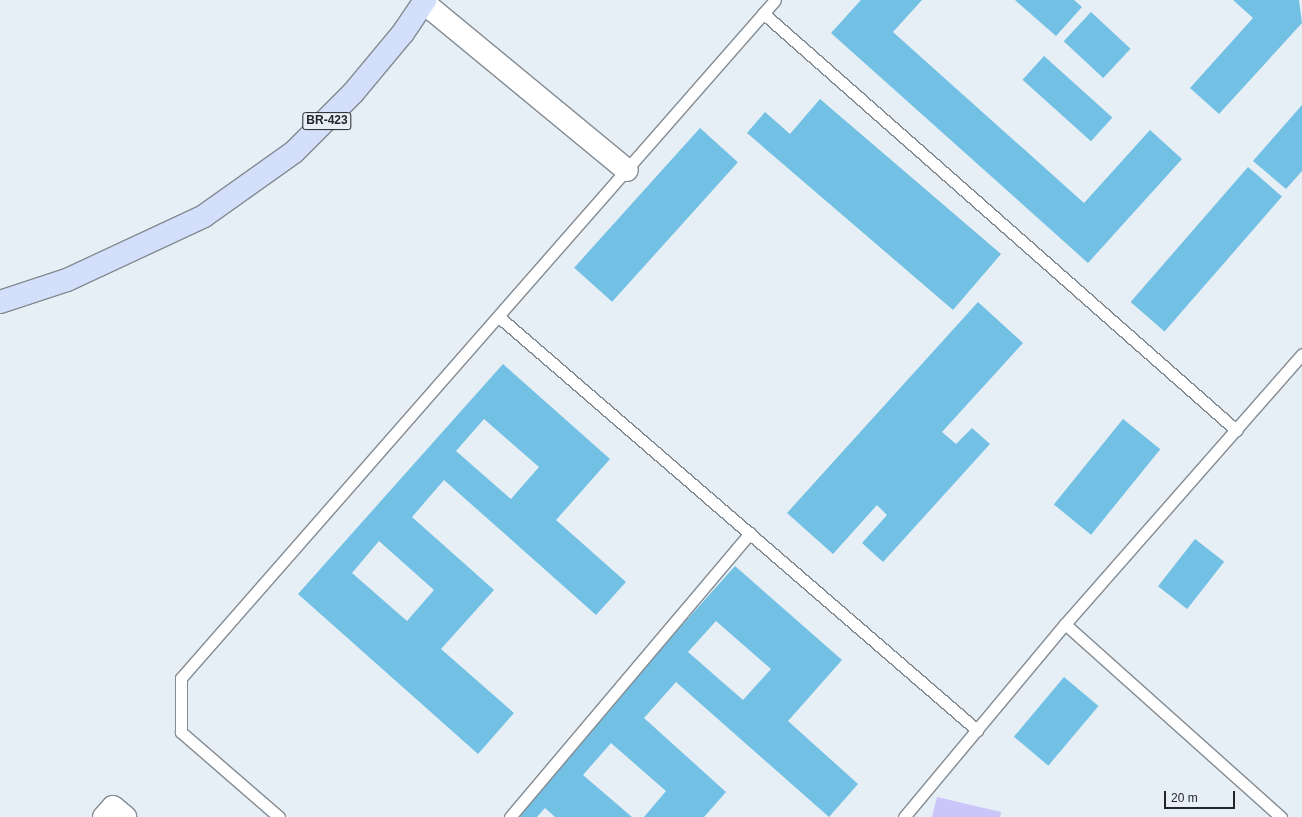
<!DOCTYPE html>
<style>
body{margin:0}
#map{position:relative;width:1302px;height:817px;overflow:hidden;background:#e6eef6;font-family:Helvetica,sans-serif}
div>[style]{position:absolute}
.green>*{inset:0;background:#cac6f9}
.building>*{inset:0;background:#72c1e4;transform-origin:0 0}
.roads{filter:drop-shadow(1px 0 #848c93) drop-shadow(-1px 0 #848c93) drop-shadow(0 1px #848c93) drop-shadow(0 -1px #848c93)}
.lane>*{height:11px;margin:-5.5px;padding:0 5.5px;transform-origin:5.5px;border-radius:5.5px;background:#fff}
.street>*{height:22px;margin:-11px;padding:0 11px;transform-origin:11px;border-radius:11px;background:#fff}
.primary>*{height:22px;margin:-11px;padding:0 11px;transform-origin:11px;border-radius:11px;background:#d4dffb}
span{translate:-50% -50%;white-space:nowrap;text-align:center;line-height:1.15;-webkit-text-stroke:3.5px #e6eef6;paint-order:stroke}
.shield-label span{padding:1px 3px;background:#e6eef6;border:1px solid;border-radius:3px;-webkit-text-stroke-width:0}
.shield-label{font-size:12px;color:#232629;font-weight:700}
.scale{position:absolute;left:1164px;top:791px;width:71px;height:18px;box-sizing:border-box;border:2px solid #232629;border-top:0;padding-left:5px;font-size:12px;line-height:14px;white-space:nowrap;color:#232629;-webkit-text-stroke:3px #e6eef6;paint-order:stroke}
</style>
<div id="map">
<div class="green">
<div style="clip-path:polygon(937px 797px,1001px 812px,1000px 817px,932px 817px)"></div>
</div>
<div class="building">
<div style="clip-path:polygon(861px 0,922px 0,893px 32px,1084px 203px,1150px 130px,1182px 159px,1088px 263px,831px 33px)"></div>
<div style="clip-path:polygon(1015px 0,1074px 0,1082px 7px,1056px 36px)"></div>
<div style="clip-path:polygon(1233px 0,1299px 0,1302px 23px,1219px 114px,1190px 88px,1253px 18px)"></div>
<div style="left:1091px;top:12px;width:54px;height:40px;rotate:43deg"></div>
<div style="left:1044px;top:56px;width:92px;height:32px;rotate:42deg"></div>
<div style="clip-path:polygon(820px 99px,1001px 254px,953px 310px,747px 133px,765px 112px,790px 134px)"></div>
<div style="clip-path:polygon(1302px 105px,1302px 171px,1286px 189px,1253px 161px)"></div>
<div style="left:700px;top:128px;width:51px;height:188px;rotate:42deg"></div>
<div style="left:1248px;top:167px;width:45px;height:179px;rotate:41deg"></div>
<div style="clip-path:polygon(978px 302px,1023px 343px,942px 432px,956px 444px,972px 428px,990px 444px,883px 562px,862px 543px,887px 515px,877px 505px,833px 554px,787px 513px)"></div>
<div style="clip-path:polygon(evenodd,503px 364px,610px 459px,556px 520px,626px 582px,596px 615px,444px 480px,412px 517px,494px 590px,441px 649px,514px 713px,478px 754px,298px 594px,503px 364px,484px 419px,539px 467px,511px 499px,456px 451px,484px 419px,503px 364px,379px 541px,434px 590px,407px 621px,352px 573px,379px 541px)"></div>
<div style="left:1123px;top:419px;width:48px;height:110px;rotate:39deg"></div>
<div style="left:1195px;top:539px;width:37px;height:60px;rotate:38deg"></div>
<div style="clip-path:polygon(evenodd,735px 566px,842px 660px,788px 721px,858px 784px,829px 817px,676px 682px,644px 718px,726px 792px,704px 817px,644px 817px,666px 791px,611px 743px,583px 775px,632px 817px,555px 817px,545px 808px,537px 817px,510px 817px,735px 566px,716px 621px,771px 669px,743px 700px,688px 652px,716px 621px)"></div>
<div style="left:1064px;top:677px;width:45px;height:78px;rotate:40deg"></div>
</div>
<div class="roads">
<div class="lane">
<div style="left:763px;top:13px;width:631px;rotate:41.4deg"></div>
<div style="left:499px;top:317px;width:632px;rotate:40.83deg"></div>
<div style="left:1065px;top:624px;width:290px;rotate:41.8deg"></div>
<div style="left:279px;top:817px;width:130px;rotate:-139.1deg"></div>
<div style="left:181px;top:732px;width:54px;rotate:-90deg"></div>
<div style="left:181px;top:678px;width:901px;rotate:-48.78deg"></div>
<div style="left:510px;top:817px;width:372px;rotate:-49.8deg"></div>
<div style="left:904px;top:817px;width:251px;rotate:-50.2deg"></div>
<div style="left:1065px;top:624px;width:359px;rotate:-48.7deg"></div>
</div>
<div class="street">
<div style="left:423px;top:2px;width:264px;rotate:39.5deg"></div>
<div style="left:104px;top:817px;width:13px;rotate:-48deg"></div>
<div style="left:113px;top:807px;width:16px;rotate:40deg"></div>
</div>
<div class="primary">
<div style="left:0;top:302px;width:71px;rotate:-18.2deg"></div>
<div style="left:67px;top:280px;width:151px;rotate:-25deg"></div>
<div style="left:204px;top:216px;width:110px;rotate:-35.4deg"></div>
<div style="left:294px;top:152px;width:83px;rotate:-45deg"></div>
<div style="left:353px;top:93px;width:78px;rotate:-50.2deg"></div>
<div style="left:403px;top:33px;width:40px;rotate:-56deg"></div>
</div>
</div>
<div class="shield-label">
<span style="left:327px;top:121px">BR-423</span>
</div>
<div class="scale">20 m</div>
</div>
